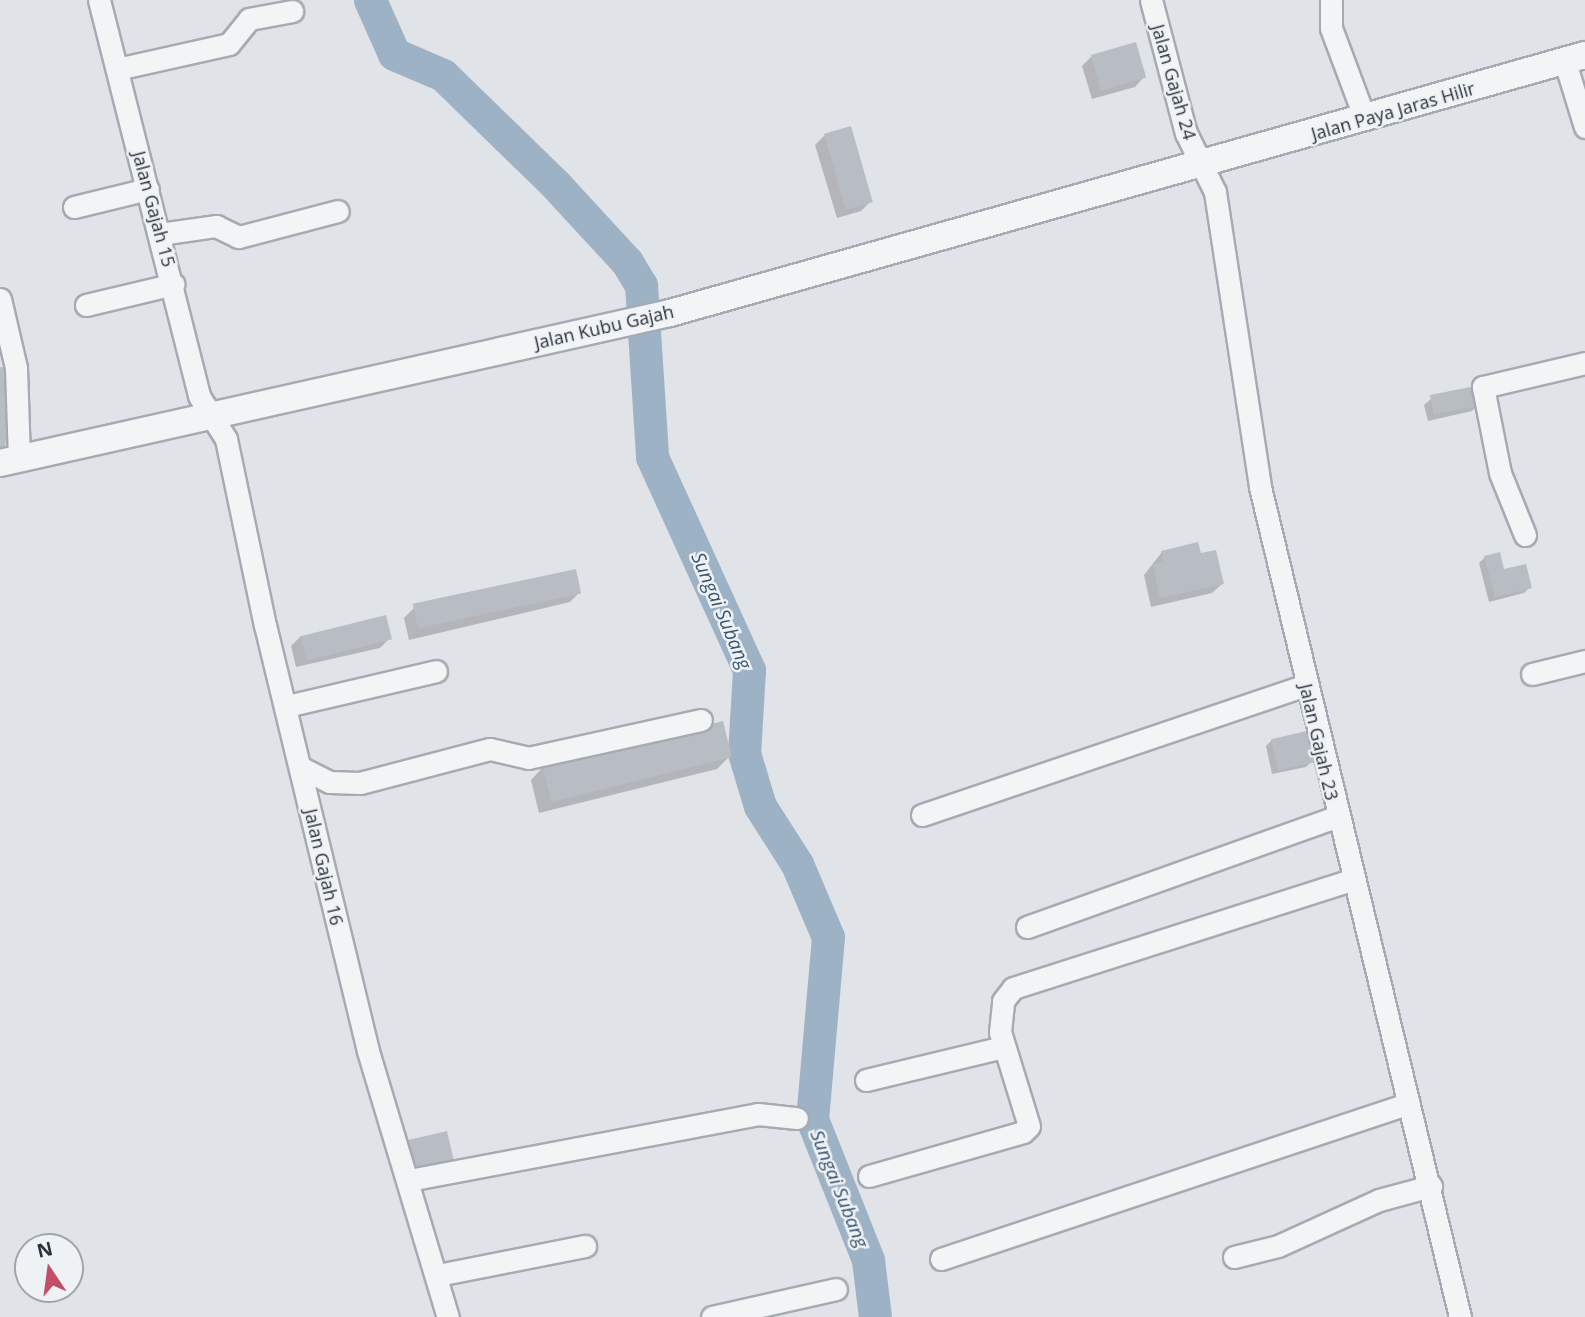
<!DOCTYPE html>
<style>
body{margin:0}
#map{position:relative;width:1585px;height:1317px;overflow:hidden;background:#e0e3e8;font-family:"Open Sans",sans-serif}
div>[style]{position:absolute}
.shadow>*{inset:0;background:#0003}
.river>*{height:33px;margin:-16.5px;padding:0 16.5px;transform-origin:16.5px;border-radius:16.5px;background:#9eb2c5}
.building>*{inset:0;background:#b8bdc4;transform-origin:0 0}
.roads{filter:drop-shadow(2px 0 #a6aab2) drop-shadow(-2px 0 #a6aab2) drop-shadow(0 2px #a6aab2) drop-shadow(0 -2px #a6aab2)}
.minor>*{height:21px;margin:-10.5px;padding:0 10.5px;transform-origin:10.5px;border-radius:10.5px;background:#f2f4f6}
.tertiary>*{height:26px;margin:-13px;padding:0 13px;transform-origin:13px;border-radius:13px;background:#f2f4f6}
span{translate:-50% -50%;white-space:nowrap;text-align:center;line-height:1.15;-webkit-text-stroke:5px #eff2f5;paint-order:stroke}
.street-label{font-size:18px;color:#2a323e}
.water-label{font-size:19px;color:#38526e;font-style:italic}
.north{position:absolute;left:14px;top:1233px;width:70px;height:70px;box-sizing:border-box;background:#eff2f5;border:2px solid #a0a5ac;border-radius:50%;rotate:347deg;font-size:19px;font-weight:700;line-height:28px;text-align:center;color:#2a323e}
.north::after{content:'';display:block;margin:auto;width:24px;height:32px;background:#c24f65;clip-path:polygon(50% 0,100% 100%,50% 72%,0 100%)}
</style>
<div id="map">
<div class="shadow">
<div style="clip-path:polygon(1092px 56px,1144px 77px,1135px 87px,1092px 99px,1082px 66px)"></div>
<div style="clip-path:polygon(825px 135px,871px 201px,861px 211px,837px 218px,815px 145px)"></div>
<div style="clip-path:polygon(1431px 399px,1478px 405px,1472px 411px,1428px 421px,1424px 405px)"></div>
<div style="clip-path:polygon(1162px 552px,1200px 555px,1222px 584px,1212px 593px,1151px 607px,1144px 575px)"></div>
<div style="clip-path:polygon(1485px 557px,1503px 571px,1530px 587px,1524px 593px,1489px 602px,1479px 563px)"></div>
<div style="clip-path:polygon(579px 593px,570px 602px,409px 640px,404px 618px,414px 608px)"></div>
<div style="clip-path:polygon(301px 636px,390px 638px,380px 648px,296px 667px,291px 646px)"></div>
<div style="clip-path:polygon(1272px 740px,1312px 761px,1306px 767px,1272px 774px,1266px 746px)"></div>
<div style="clip-path:polygon(730px 756px,717px 769px,539px 813px,531px 780px,543px 767px)"></div>
</div>
<div class="river">
<div style="left:370px;top:0;width:59px;rotate:66deg"></div>
<div style="left:394px;top:54px;width:53px;rotate:23.2deg"></div>
<div style="left:443px;top:75px;width:156px;rotate:44.2deg"></div>
<div style="left:555px;top:184px;width:106px;rotate:47.3deg"></div>
<div style="left:627px;top:262px;width:27px;rotate:59deg"></div>
<div style="left:641px;top:285px;width:172px;rotate:86.3deg"></div>
<div style="left:652px;top:457px;width:234px;rotate:65.5deg"></div>
<div style="left:749px;top:670px;width:83px;rotate:93.4deg"></div>
<div style="left:744px;top:753px;width:55px;rotate:73.2deg"></div>
<div style="left:760px;top:806px;width:69px;rotate:57.5deg"></div>
<div style="left:797px;top:864px;width:79px;rotate:67deg"></div>
<div style="left:828px;top:937px;width:183px;rotate:95deg"></div>
<div style="left:812px;top:1119px;width:152px;rotate:68.3deg"></div>
<div style="left:868px;top:1260px;width:57px;rotate:83deg"></div>
</div>
<div class="building">
<div style="left:1136px;top:42px;width:37px;height:47px;rotate:74deg"></div>
<div style="left:851px;top:126px;width:79px;height:28px;rotate:74deg"></div>
<div style="clip-path:polygon(0 367px,14px 369px,5px 448px,0 448px)"></div>
<div style="left:1476px;top:386px;width:20px;height:47px;rotate:79deg"></div>
<div style="clip-path:polygon(1198px 542px,1201px 553px,1216px 550px,1224px 584px,1160px 598px,1153px 564px,1163px 562px,1161px 551px)"></div>
<div style="clip-path:polygon(1500px 552px,1504px 569px,1526px 564px,1532px 588px,1495px 597px,1484px 556px)"></div>
<div style="left:576px;top:569px;width:25px;height:167px;rotate:78deg"></div>
<div style="left:386px;top:615px;width:25px;height:88px;rotate:76deg"></div>
<div style="left:723px;top:721px;width:37px;height:186px;rotate:76deg"></div>
<div style="left:1307px;top:731px;width:32px;height:37px;rotate:77deg"></div>
<div style="left:447px;top:1131px;width:35px;height:41px;rotate:77deg"></div>
</div>
<div class="roads">
<div class="minor">
<div style="left:99px;top:0;width:408px;rotate:75.8deg"></div>
<div style="left:199px;top:396px;width:51px;rotate:57.9deg"></div>
<div style="left:226px;top:439px;width:190px;rotate:78.2deg"></div>
<div style="left:265px;top:625px;width:438px;rotate:76.4deg"></div>
<div style="left:368px;top:1051px;width:278px;rotate:73.3deg"></div>
<div style="left:1151px;top:0;width:138px;rotate:75.3deg"></div>
<div style="left:1186px;top:133px;width:66px;rotate:63.8deg"></div>
<div style="left:1215px;top:192px;width:298px;rotate:81.3deg"></div>
<div style="left:1260px;top:487px;width:854px;rotate:76.45deg"></div>
<div style="left:1331px;top:0;width:28px;rotate:90deg"></div>
<div style="left:1331px;top:28px;width:97px;rotate:69.5deg"></div>
<div style="left:1565px;top:62px;width:68px;rotate:72.9deg"></div>
<div style="left:117px;top:69px;width:115px;rotate:-12.6deg"></div>
<div style="left:229px;top:44px;width:32px;rotate:-51deg"></div>
<div style="left:249px;top:19px;width:44px;rotate:-10.5deg"></div>
<div style="left:74px;top:207px;width:76px;rotate:-13.7deg"></div>
<div style="left:160px;top:234px;width:57px;rotate:-8.1deg"></div>
<div style="left:216px;top:226px;width:25px;rotate:26deg"></div>
<div style="left:239px;top:237px;width:102px;rotate:-14.7deg"></div>
<div style="left:0;top:299px;width:71px;rotate:76.9deg"></div>
<div style="left:16px;top:368px;width:90px;rotate:88.1deg"></div>
<div style="left:86px;top:305px;width:90px;rotate:-13.4deg"></div>
<div style="left:1525px;top:535px;width:67px;rotate:-112deg"></div>
<div style="left:1500px;top:473px;width:88px;rotate:-101.2deg"></div>
<div style="left:1483px;top:387px;width:105px;rotate:-13.2deg"></div>
<div style="left:1532px;top:674px;width:55px;rotate:-13.8deg"></div>
<div style="left:287px;top:706px;width:153px;rotate:-13.2deg"></div>
<div style="left:302px;top:768px;width:31px;rotate:27deg"></div>
<div style="left:330px;top:782px;width:30px;rotate:2deg"></div>
<div style="left:360px;top:783px;width:134px;rotate:-14.7deg"></div>
<div style="left:490px;top:749px;width:39px;rotate:13deg"></div>
<div style="left:528px;top:758px;width:177px;rotate:-12.4deg"></div>
<div style="left:922px;top:815px;width:405px;rotate:-18.7deg"></div>
<div style="left:1027px;top:927px;width:328px;rotate:-19.6deg"></div>
<div style="left:866px;top:1080px;width:141px;rotate:-13.5deg"></div>
<div style="left:869px;top:1176px;width:160px;rotate:-15.9deg"></div>
<div style="left:1023px;top:1132px;width:8px;rotate:-45deg"></div>
<div style="left:1029px;top:1126px;width:98px;rotate:-107.1deg"></div>
<div style="left:1000px;top:1032px;width:31px;rotate:-84deg"></div>
<div style="left:1003px;top:1001px;width:16px;rotate:-52deg"></div>
<div style="left:1013px;top:988px;width:356px;rotate:-17.7deg"></div>
<div style="left:409px;top:1180px;width:355px;rotate:-10.7deg"></div>
<div style="left:758px;top:1114px;width:39px;rotate:6deg"></div>
<div style="left:1234px;top:1257px;width:45px;rotate:-14deg"></div>
<div style="left:1278px;top:1246px;width:111px;rotate:-24.5deg"></div>
<div style="left:1379px;top:1200px;width:54px;rotate:-15.1deg"></div>
<div style="left:941px;top:1259px;width:493px;rotate:-18.4deg"></div>
<div style="left:438px;top:1275px;width:150px;rotate:-11.2deg"></div>
<div style="left:712px;top:1317px;width:127px;rotate:-12.7deg"></div>
</div>
<div class="tertiary">
<div style="left:0;top:463px;width:687px;rotate:-12.62deg"></div>
<div style="left:670px;top:313px;width:951px;rotate:-15.75deg"></div>
</div>
</div>
<div class="street-label">
<span style="left:1174px;top:82px;rotate:74deg">Jalan Gajah 24</span>
<span style="left:1393px;top:111px;rotate:-16deg">Jalan Paya Jaras Hilir</span>
<span style="left:154px;top:209px;rotate:75deg">Jalan Gajah 15</span>
<span style="left:604px;top:327px;rotate:-13deg">Jalan Kubu Gajah</span>
<span style="left:1319px;top:742px;rotate:77deg">Jalan Gajah 23</span>
<span style="left:324px;top:867px;rotate:77deg">Jalan Gajah 16</span>
</div>
<div class="water-label">
<span style="left:721px;top:611px;rotate:67deg">Sungai Subang</span>
<span style="left:839px;top:1189px;rotate:68deg">Sungai Subang</span>
</div>
<div class="north">N</div>
</div>
